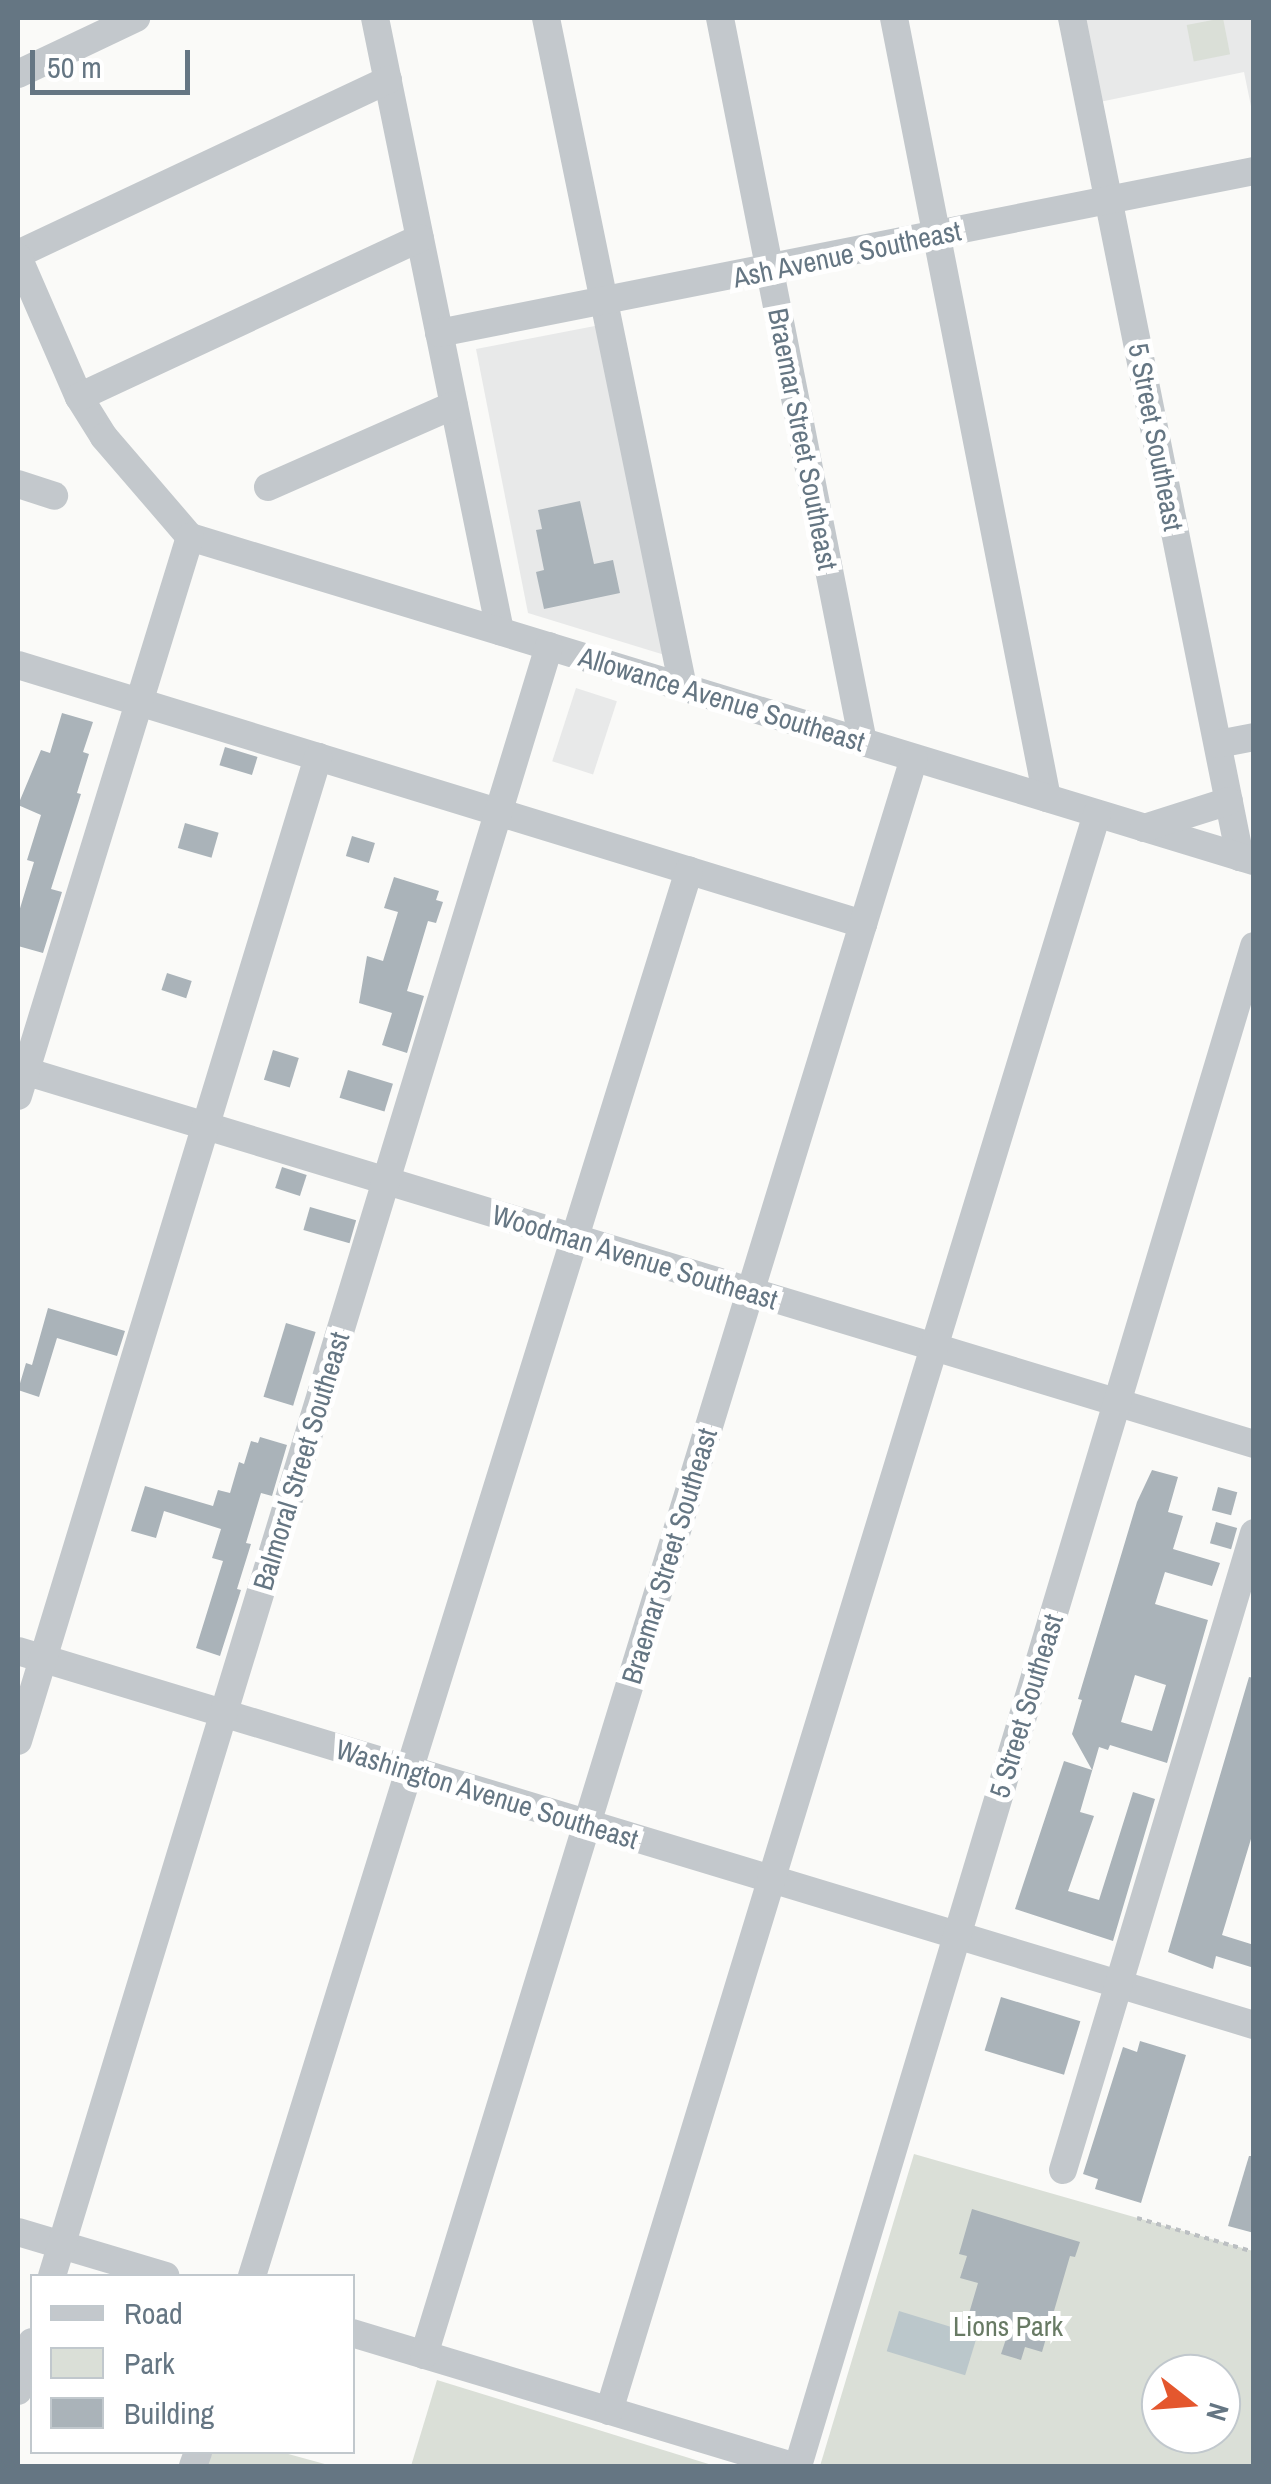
<!DOCTYPE html>
<style>
body{margin:0}
#map{position:relative;width:1271px;height:2484px;overflow:hidden;background:#fafaf8;font-family:"Archivo Narrow",sans-serif}
div>[style]{position:absolute}
.built>*{inset:0;background:#e8e9e9;transform-origin:0 0}
.green>*{inset:0;background:#dadfd7;transform-origin:0 0}
.water>*{inset:0;background:#bbc7cb;transform-origin:0 0}
.building>*{inset:0;background:#aab3b9;transform-origin:0 0}
.path>*{height:4px;margin-top:-2px;transform-origin:0;background:repeating-linear-gradient(90deg,#bbbfc2 0 5px,transparent 0 10px)}
.minor>*{height:28px;margin:-14px;padding:0 14px;transform-origin:14px;border-radius:14px;background:#c3c8cc}
span{translate:-50% -50%;white-space:nowrap;text-align:center;line-height:1.15;-webkit-text-stroke:10px #fff;paint-order:stroke}
.street-label{font-size:28px;color:#657683}
.park-label{font-size:28px;color:#687a64}
.frame{position:absolute;inset:0;border:20px solid #657683;pointer-events:none}
.legend{position:absolute;left:30px;top:2274px;width:325px;height:180px;box-sizing:border-box;background:#fff;border:2px solid #c1c8cd;margin:0;padding:12px 18px;list-style:none;font-size:30px;color:#657683}
.legend li{display:flex;align-items:center;gap:20px;height:50px}
.legend b{width:50px;border:2px solid #c1c8cd}
.north{position:absolute;left:1141px;top:2354px;width:100px;height:100px;box-sizing:border-box;background:#fff;border:2px solid #c1c8cd;border-radius:50%;rotate:107deg;font-size:28px;font-weight:700;line-height:40px;text-align:center;color:#657683}
.north::after{content:'';display:block;margin:auto;width:35px;height:45px;background:#e4572e;clip-path:polygon(50% 0,100% 100%,50% 72%,0 100%)}
.scale{position:absolute;left:30px;top:50px;width:160px;height:45px;box-sizing:border-box;border:5px solid #657683;border-top:0;padding-left:12px;font-size:30px;line-height:35px;white-space:nowrap;color:#657683;-webkit-text-stroke:8px #fff;paint-order:stroke}
</style>
<div id="map">
<div class="built">
<div style="clip-path:polygon(1072px 18px,1253px 18px,1253px 116px,1244px 72px,1090px 104px)"></div>
<div style="clip-path:polygon(600px 325px,668px 656px,528px 613px,476px 349px)"></div>
<div style="left:576px;top:688px;width:43px;height:77px;rotate:18deg"></div>
</div>
<div class="green">
<div style="left:1223px;top:18px;width:37px;height:37px;rotate:79deg"></div>
<div style="clip-path:polygon(evenodd,914px 2154px,1253px 2251px,1253px 2466px,820px 2466px,914px 2154px,1161px 2374px,1221px 2374px,1221px 2434px,1161px 2434px,1161px 2374px)"></div>
<div style="clip-path:polygon(437px 2380px,715px 2466px,411px 2466px)"></div>
<div style="clip-path:polygon(211px 2452px,281px 2452px,332px 2466px,207px 2466px)"></div>
</div>
<div class="water">
<div style="left:899px;top:2311px;width:82px;height:42px;rotate:17deg"></div>
</div>
<div class="building">
<div style="clip-path:polygon(580px 501px,594px 564px,613px 560px,620px 593px,544px 609px,536px 572px,544px 570px,536px 530px,542px 529px,538px 510px)"></div>
<div style="clip-path:polygon(62px 713px,93px 722px,83px 752px,89px 754px,77px 793px,81px 794px,51px 889px,62px 892px,43px 953px,18px 946px,18px 915px,34px 862px,27px 860px,41px 815px,18px 805px,41px 750px,50px 753px)"></div>
<div style="left:225px;top:747px;width:34px;height:19px;rotate:17deg"></div>
<div style="left:185px;top:823px;width:35px;height:26px;rotate:16deg"></div>
<div style="left:352px;top:836px;width:24px;height:21px;rotate:17deg"></div>
<div style="clip-path:polygon(394px 877px,439px 891px,436px 900px,443px 902px,436px 923px,428px 921px,407px 991px,424px 996px,407px 1053px,382px 1045px,392px 1013px,359px 1003px,367px 956px,383px 961px,398px 912px,384px 908px)"></div>
<div style="left:167px;top:973px;width:26px;height:18px;rotate:18deg"></div>
<div style="left:273px;top:1050px;width:27px;height:31px;rotate:17deg"></div>
<div style="left:348px;top:1070px;width:47px;height:29px;rotate:17deg"></div>
<div style="left:282px;top:1167px;width:26px;height:22px;rotate:18deg"></div>
<div style="left:310px;top:1207px;width:48px;height:24px;rotate:16deg"></div>
<div style="clip-path:polygon(48px 1308px,125px 1331px,117px 1356px,57px 1338px,39px 1397px,18px 1390px,26px 1363px,32px 1365px)"></div>
<div style="left:286px;top:1323px;width:31px;height:77px;rotate:17deg"></div>
<div style="clip-path:polygon(260px 1437px,287px 1445px,272px 1496px,261px 1493px,246px 1543px,251px 1544px,237px 1589px,241px 1590px,220px 1656px,196px 1648px,223px 1561px,212px 1558px,221px 1529px,164px 1511px,156px 1538px,131px 1531px,145px 1486px,213px 1506px,218px 1490px,230px 1493px,239px 1462px,244px 1464px,251px 1441px,258px 1443px)"></div>
<div style="clip-path:polygon(evenodd,1152px 1470px,1178px 1477px,1168px 1512px,1183px 1516px,1173px 1549px,1220px 1563px,1212px 1586px,1165px 1572px,1155px 1604px,1208px 1620px,1167px 1763px,1110px 1745px,1108px 1750px,1099px 1747px,1080px 1812px,1094px 1816px,1068px 1891px,1099px 1900px,1133px 1792px,1155px 1799px,1113px 1941px,1015px 1909px,1064px 1761px,1092px 1770px,1072px 1734px,1082px 1700px,1078px 1699px,1137px 1502px,1152px 1470px,1135px 1675px,1166px 1685px,1152px 1731px,1121px 1722px,1135px 1675px)"></div>
<div style="left:1218px;top:1487px;width:20px;height:24px;rotate:15deg"></div>
<div style="left:1216px;top:1522px;width:22px;height:22px;rotate:16deg"></div>
<div style="clip-path:polygon(1249px 1677px,1254px 1678px,1254px 1829px,1222px 1935px,1254px 1945px,1254px 1968px,1216px 1956px,1213px 1969px,1168px 1952px)"></div>
<div style="left:1001px;top:1997px;width:83px;height:56px;rotate:17deg"></div>
<div style="clip-path:polygon(1140px 2041px,1186px 2055px,1141px 2203px,1095px 2189px,1098px 2179px,1083px 2174px,1123px 2047px,1137px 2052px)"></div>
<div style="clip-path:polygon(1249px 2156px,1254px 2156px,1254px 2233px,1228px 2226px)"></div>
<div style="clip-path:polygon(972px 2209px,1080px 2242px,1075px 2257px,1070px 2256px,1042px 2352px,1025px 2347px,1021px 2360px,1001px 2354px,1006px 2339px,965px 2327px,978px 2283px,960px 2278px,967px 2256px,959px 2254px)"></div>
</div>
<div class="path">
<div style="left:1137px;top:2218px;width:122px;rotate:16.2deg"></div>
</div>
<div class="minor">
<div style="left:375px;top:18px;width:626px;rotate:78.47deg"></div>
<div style="left:546px;top:18px;width:683px;rotate:78.43deg"></div>
<div style="left:720px;top:18px;width:738px;rotate:78.83deg"></div>
<div style="left:894px;top:18px;width:795px;rotate:78.9deg"></div>
<div style="left:1072px;top:18px;width:856px;rotate:78.68deg"></div>
<div style="left:18px;top:74px;width:131px;rotate:-25.4deg"></div>
<div style="left:18px;top:254px;width:409px;rotate:-25.2deg"></div>
<div style="left:18px;top:257px;width:153px;rotate:66.5deg"></div>
<div style="left:79px;top:397px;width:47px;rotate:58deg"></div>
<div style="left:104px;top:437px;width:132px;rotate:49.3deg"></div>
<div style="left:439px;top:333px;width:831px;rotate:-11.24deg"></div>
<div style="left:79px;top:397px;width:376px;rotate:-25deg"></div>
<div style="left:18px;top:484px;width:38px;rotate:18deg"></div>
<div style="left:268px;top:487px;width:203px;rotate:-23.8deg"></div>
<div style="left:190px;top:537px;width:1112px;rotate:16.94deg"></div>
<div style="left:18px;top:665px;width:884px;rotate:17.04deg"></div>
<div style="left:1218px;top:744px;width:37px;rotate:-11deg"></div>
<div style="left:1144px;top:828px;width:89px;rotate:-17.6deg"></div>
<div style="left:18px;top:1069px;width:1292px;rotate:16.88deg"></div>
<div style="left:18px;top:1096px;width:585px;rotate:-72.9deg"></div>
<div style="left:18px;top:1651px;width:1291px;rotate:16.84deg"></div>
<div style="left:18px;top:1741px;width:1029px;rotate:-73.04deg"></div>
<div style="left:1063px;top:2170px;width:665px;rotate:-73.31deg"></div>
<div style="left:18px;top:2232px;width:154px;rotate:16.6deg"></div>
<div style="left:52px;top:2276px;width:1704px;rotate:-73.04deg"></div>
<div style="left:252px;top:2276px;width:1472px;rotate:-72.73deg"></div>
<div style="left:352px;top:2333px;width:460px;rotate:16.8deg"></div>
<div style="left:424px;top:2355px;width:1670px;rotate:-72.94deg"></div>
<div style="left:18px;top:2391px;width:51px;rotate:-74.1deg"></div>
<div style="left:609px;top:2411px;width:1670px;rotate:-73.01deg"></div>
<div style="left:193px;top:2466px;width:15px;rotate:-70deg"></div>
<div style="left:798px;top:2466px;width:1587px;rotate:-73.3deg"></div>
</div>
<div class="street-label">
<span style="left:847px;top:254px;rotate:-12deg">Ash Avenue Southeast</span>
<span style="left:1156px;top:437px;rotate:79deg">5 Street Southeast</span>
<span style="left:803px;top:439px;rotate:79deg">Braemar Street Southeast</span>
<span style="left:722px;top:699px;rotate:17deg">Allowance Avenue Southeast</span>
<span style="left:635px;top:1257px;rotate:17deg">Woodman Avenue Southeast</span>
<span style="left:301px;top:1461px;rotate:-73deg">Balmoral Street Southeast</span>
<span style="left:669px;top:1556px;rotate:-73deg">Braemar Street Southeast</span>
<span style="left:1026px;top:1706px;rotate:-73deg">5 Street Southeast</span>
<span style="left:487px;top:1794px;rotate:17deg">Washington Avenue Southeast</span>
</div>
<div class="park-label">
<span style="left:1008px;top:2326px">Lions Park</span>
</div>
<div class="frame"></div>
<ul class="legend">
<li><b style="height:12px;background:#c3c8cc"></b>Road</li>
<li><b style="height:28px;background:#dadfd7"></b>Park</li>
<li><b style="height:28px;background:#aab3b9"></b>Building</li>
</ul>
<div class="north">N</div>
<div class="scale">50 m</div>
</div>
